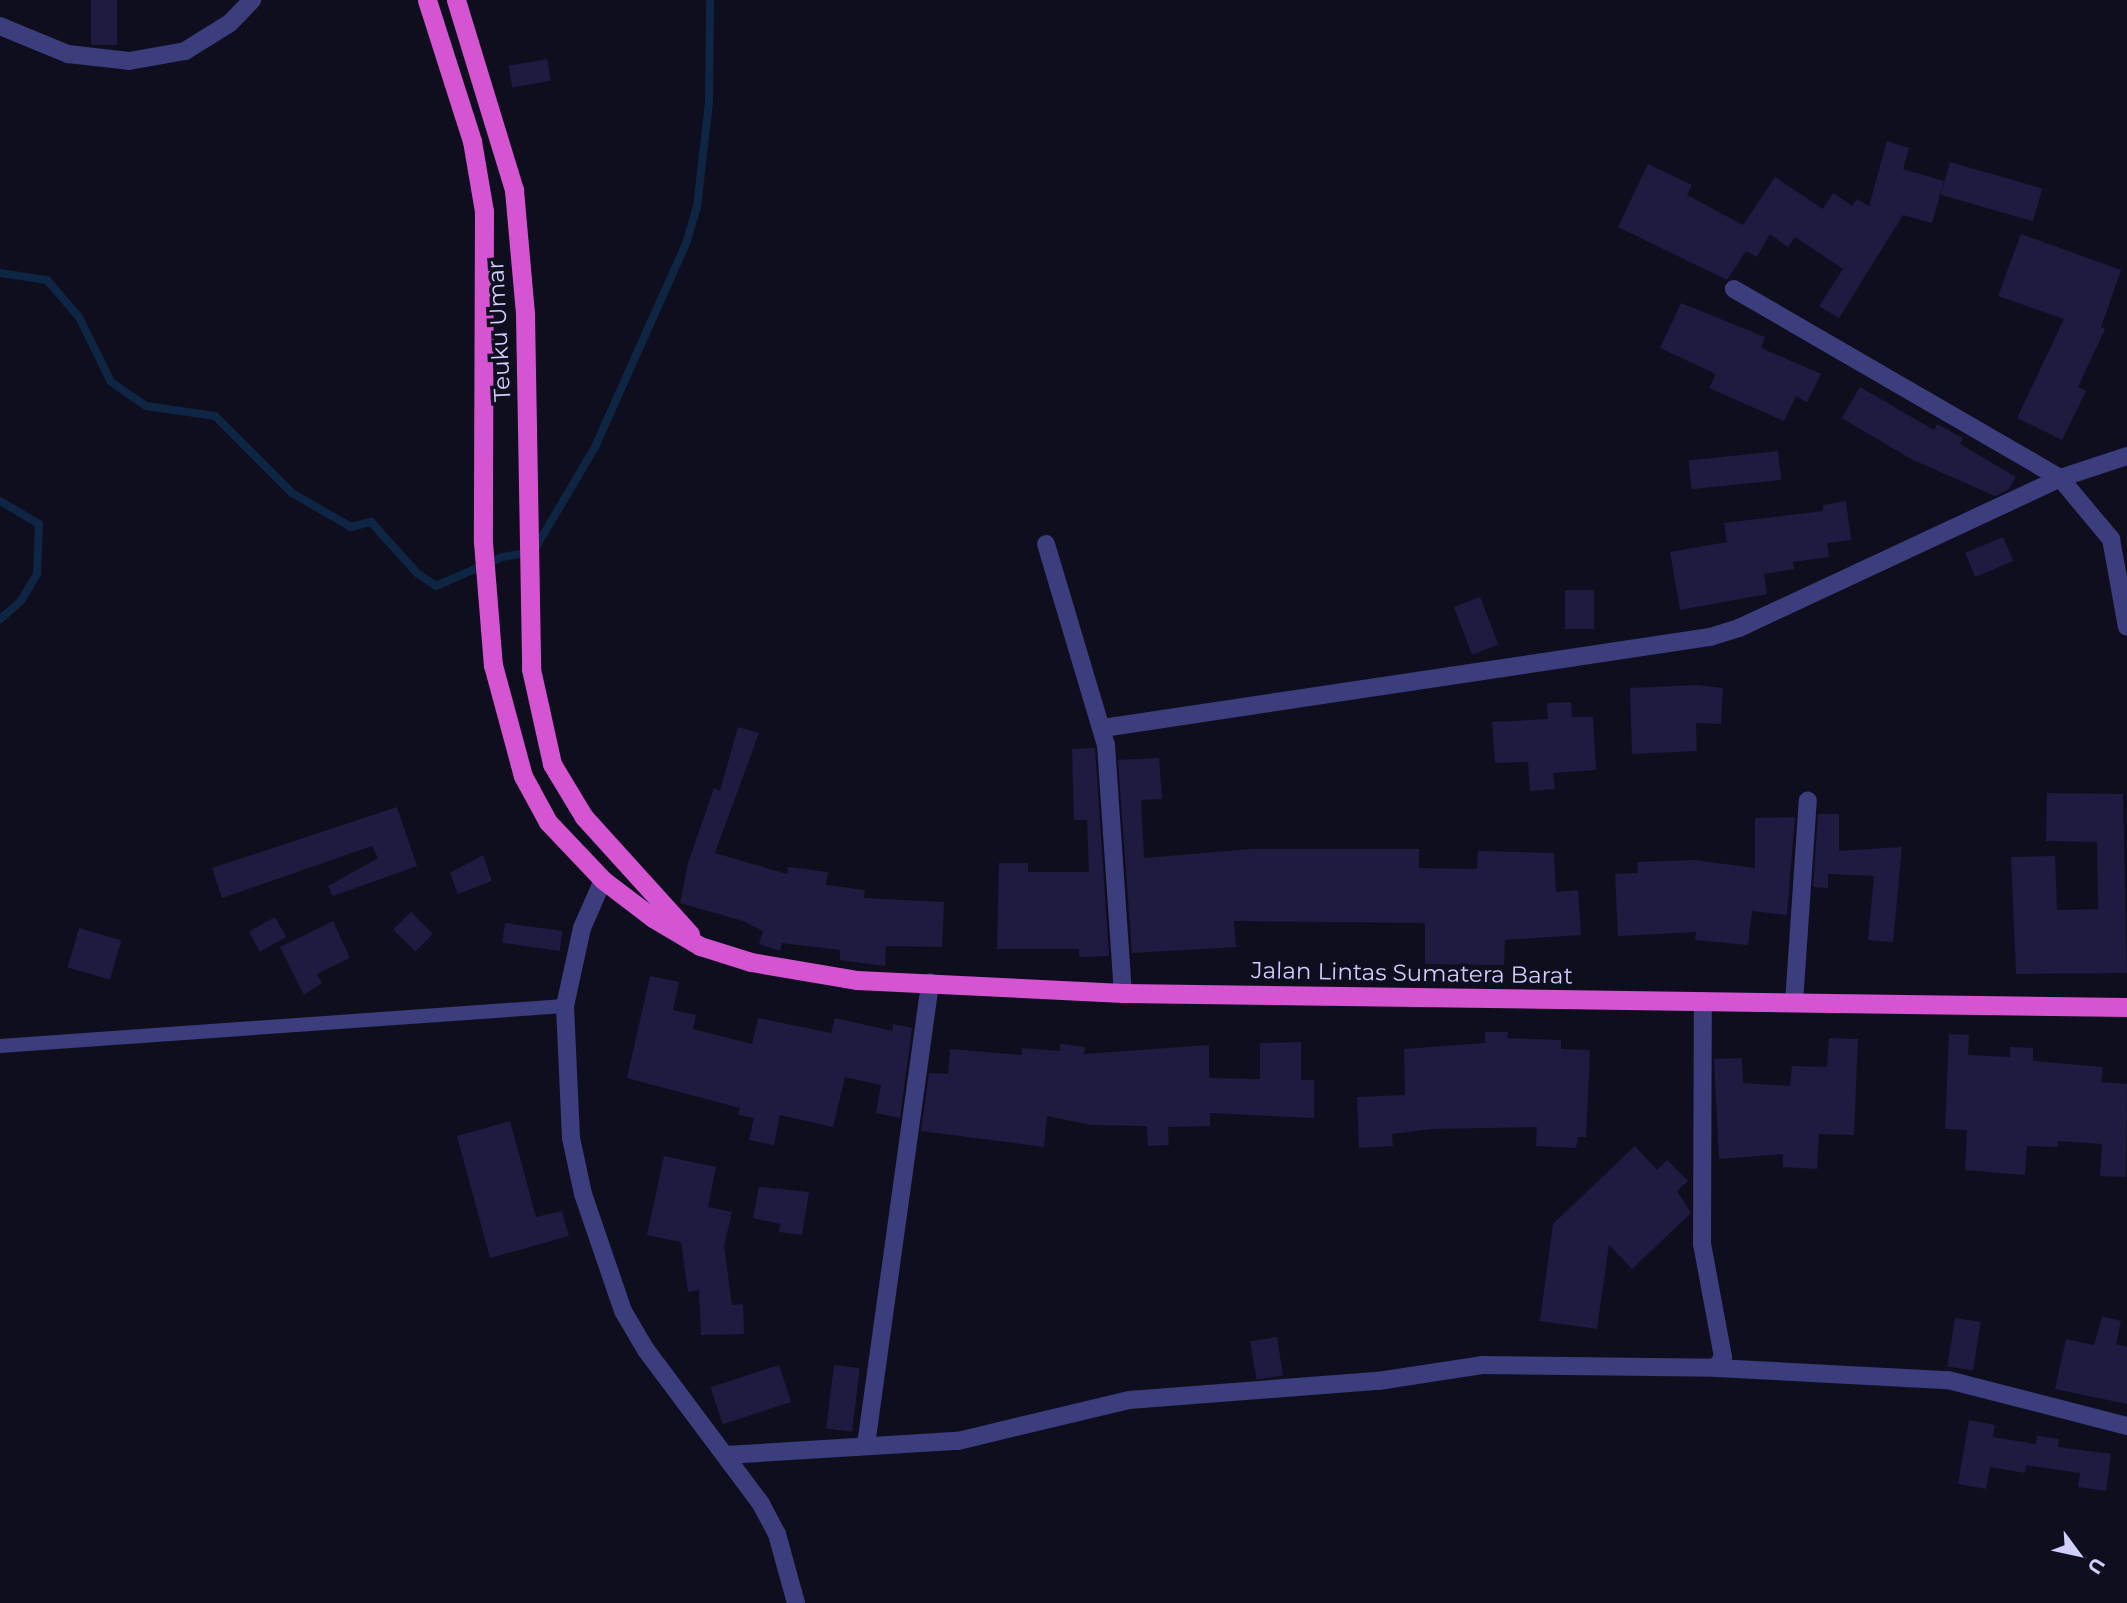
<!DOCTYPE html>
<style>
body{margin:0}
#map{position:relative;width:2127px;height:1603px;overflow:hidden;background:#0f0e1f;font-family:Montserrat,sans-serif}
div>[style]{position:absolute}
.stream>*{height:8px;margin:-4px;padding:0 4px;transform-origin:4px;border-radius:4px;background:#0e2643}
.building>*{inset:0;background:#1f1a3f;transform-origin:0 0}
.service>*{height:14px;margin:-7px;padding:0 7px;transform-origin:7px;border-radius:7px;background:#3b3d7c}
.minor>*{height:18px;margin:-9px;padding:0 9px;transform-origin:9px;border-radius:9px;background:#3b3d7c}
.trunk>*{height:19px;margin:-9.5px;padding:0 9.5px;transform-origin:9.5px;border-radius:9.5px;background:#d454d2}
span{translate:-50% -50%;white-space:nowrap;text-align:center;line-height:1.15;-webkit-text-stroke:7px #0f0e1f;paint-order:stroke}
.street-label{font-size:23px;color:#d0cefd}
.north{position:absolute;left:2043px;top:1519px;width:70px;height:70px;-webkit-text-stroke:5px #0f0e1f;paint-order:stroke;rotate:123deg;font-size:19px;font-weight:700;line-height:28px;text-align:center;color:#d0cefd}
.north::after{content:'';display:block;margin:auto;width:24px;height:32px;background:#d0cefd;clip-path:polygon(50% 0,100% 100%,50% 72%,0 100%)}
</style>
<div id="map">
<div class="stream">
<div style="left:0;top:273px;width:48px;rotate:8.5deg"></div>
<div style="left:47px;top:280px;width:49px;rotate:49.1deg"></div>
<div style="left:79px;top:317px;width:72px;rotate:63.8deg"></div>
<div style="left:111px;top:382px;width:42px;rotate:34.4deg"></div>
<div style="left:146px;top:406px;width:70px;rotate:8.2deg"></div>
<div style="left:215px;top:416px;width:109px;rotate:45deg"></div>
<div style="left:292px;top:493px;width:68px;rotate:30deg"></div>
<div style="left:351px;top:527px;width:21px;rotate:-14deg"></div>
<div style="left:371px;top:522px;width:69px;rotate:48deg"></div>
<div style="left:417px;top:573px;width:23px;rotate:34deg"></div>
<div style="left:436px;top:586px;width:72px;rotate:-23.7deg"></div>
<div style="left:502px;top:557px;width:31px;rotate:-9deg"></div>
<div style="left:533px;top:552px;width:122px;rotate:-59.4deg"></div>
<div style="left:595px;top:447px;width:226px;rotate:-65.9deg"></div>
<div style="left:687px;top:241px;width:35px;rotate:-74deg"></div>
<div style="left:697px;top:207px;width:106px;rotate:-83.5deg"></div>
<div style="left:709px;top:102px;width:102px;rotate:-89.4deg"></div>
<div style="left:0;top:501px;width:45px;rotate:30.5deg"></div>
<div style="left:39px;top:524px;width:50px;rotate:92.3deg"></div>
<div style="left:37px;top:574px;width:31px;rotate:121deg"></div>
<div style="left:21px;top:601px;width:28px;rotate:139deg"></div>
</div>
<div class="building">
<div style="left:91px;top:0;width:26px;height:45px"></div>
<div style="left:547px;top:59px;width:22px;height:39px;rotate:80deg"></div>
<div style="clip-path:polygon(1887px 141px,1909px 148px,1903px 169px,1944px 181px,1932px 223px,1903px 215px,1839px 318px,1819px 306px,1843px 269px,1795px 237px,1788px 247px,1770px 234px,1757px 257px,1746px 251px,1727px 280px,1618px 227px,1648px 164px,1692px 185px,1687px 195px,1743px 225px,1775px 177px,1823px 209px,1833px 193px,1852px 206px,1857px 199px,1869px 206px)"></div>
<div style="left:1950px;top:162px;width:96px;height:34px;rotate:16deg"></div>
<div style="clip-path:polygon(2021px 234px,2121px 270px,2101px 327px,2105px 329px,2078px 387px,2086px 391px,2062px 440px,2017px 418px,2064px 319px,1998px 296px)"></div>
<div style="clip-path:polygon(1681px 303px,1765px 337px,1761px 348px,1821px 374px,1807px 402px,1796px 396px,1784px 421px,1709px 388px,1716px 374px,1660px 348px)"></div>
<div style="clip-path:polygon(1860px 387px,1934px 430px,1937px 424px,1963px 438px,1960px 444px,2016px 477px,2008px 490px,1995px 496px,1911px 459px,1842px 418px)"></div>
<div style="left:1778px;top:451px;width:29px;height:90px;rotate:84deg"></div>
<div style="clip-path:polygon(1846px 501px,1851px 540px,1827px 543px,1829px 557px,1793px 562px,1794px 569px,1764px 574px,1767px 594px,1680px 610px,1670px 552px,1727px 542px,1724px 523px,1823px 511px,1823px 505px)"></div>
<div style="left:2003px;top:537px;width:26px;height:41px;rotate:67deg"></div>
<div style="left:1594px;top:590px;width:39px;height:29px;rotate:90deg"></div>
<div style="left:1480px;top:597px;width:51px;height:28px;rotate:69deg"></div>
<div style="clip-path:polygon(1696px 685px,1723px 688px,1721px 724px,1696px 723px,1697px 751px,1632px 754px,1630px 688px)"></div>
<div style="clip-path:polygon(1571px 702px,1572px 717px,1593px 717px,1596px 770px,1553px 773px,1555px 789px,1530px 791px,1528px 762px,1495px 763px,1492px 722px,1548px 719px,1547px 703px)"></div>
<div style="clip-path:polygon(738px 727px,759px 733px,715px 853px,787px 874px,788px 867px,828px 872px,826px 885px,865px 890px,864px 898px,944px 902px,942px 947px,886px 946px,885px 966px,840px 960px,840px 950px,782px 943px,780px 951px,759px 944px,763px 931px,743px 921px,680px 903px,688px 863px,714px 788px,720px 791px)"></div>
<div style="clip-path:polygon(1095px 748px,1109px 956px,1079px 957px,1079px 949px,997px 949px,999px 863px,1028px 863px,1028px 872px,1089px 872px,1087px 820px,1074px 820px,1072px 749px)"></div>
<div style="clip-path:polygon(1159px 758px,1162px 799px,1141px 800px,1144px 858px,1251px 849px,1419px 849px,1419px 868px,1477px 869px,1478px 851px,1554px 853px,1556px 892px,1578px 890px,1581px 935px,1505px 940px,1504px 965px,1425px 964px,1425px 923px,1234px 921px,1236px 947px,1132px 953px,1118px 760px)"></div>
<div style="clip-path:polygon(2047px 793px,2123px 794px,2127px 973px,2016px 974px,2011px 857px,2055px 856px,2057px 910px,2098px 909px,2097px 842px,2046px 841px)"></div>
<div style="clip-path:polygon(397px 807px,417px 866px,333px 896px,328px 886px,378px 858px,372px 846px,222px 898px,212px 868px)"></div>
<div style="clip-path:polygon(1818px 814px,1839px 814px,1839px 851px,1902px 847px,1893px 942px,1868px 940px,1874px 876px,1828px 874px,1828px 888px,1813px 887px)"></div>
<div style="clip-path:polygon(1795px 817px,1787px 915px,1752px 911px,1748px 945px,1695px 940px,1696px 932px,1618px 936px,1615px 874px,1638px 873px,1637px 862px,1694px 860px,1755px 868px,1755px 818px)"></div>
<div style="clip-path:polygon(483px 855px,492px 881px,458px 894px,450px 873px)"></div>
<div style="left:411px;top:912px;width:31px;height:25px;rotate:45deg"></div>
<div style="left:275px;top:917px;width:23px;height:30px;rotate:61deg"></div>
<div style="clip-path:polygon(333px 921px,350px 958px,317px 974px,322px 983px,304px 995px,280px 947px)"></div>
<div style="left:505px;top:923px;width:58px;height:20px;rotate:8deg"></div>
<div style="left:79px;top:928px;width:44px;height:41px;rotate:16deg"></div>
<div style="clip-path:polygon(650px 976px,679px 982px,673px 1010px,696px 1015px,693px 1029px,752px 1044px,758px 1018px,831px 1033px,835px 1018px,892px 1031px,893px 1024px,912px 1028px,900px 1118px,876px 1113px,881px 1085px,845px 1077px,833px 1127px,780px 1115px,774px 1145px,749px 1140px,754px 1118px,738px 1115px,740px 1108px,627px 1078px)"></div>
<div style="clip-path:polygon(1485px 1032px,1508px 1032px,1507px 1038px,1561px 1040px,1561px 1049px,1590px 1050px,1586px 1137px,1578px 1137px,1576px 1148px,1536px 1146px,1537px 1127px,1432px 1129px,1392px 1134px,1393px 1146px,1359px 1148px,1357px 1097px,1405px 1095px,1404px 1049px,1485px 1043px)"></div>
<div style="clip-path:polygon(1949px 1034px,1969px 1035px,1968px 1055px,2010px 1057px,2010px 1047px,2033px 1048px,2033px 1061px,2103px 1067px,2101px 1082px,2127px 1084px,2126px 1177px,2100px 1176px,2102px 1144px,2058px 1141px,2058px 1147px,2027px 1146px,2025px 1175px,1965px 1170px,1967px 1130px,1945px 1129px)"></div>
<div style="clip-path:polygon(1829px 1038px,1858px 1039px,1854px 1135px,1819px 1134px,1817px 1169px,1783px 1167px,1783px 1154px,1719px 1159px,1714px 1059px,1742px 1058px,1743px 1083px,1790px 1086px,1792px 1066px,1827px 1067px)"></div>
<div style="clip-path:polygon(1301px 1042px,1301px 1080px,1314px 1080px,1314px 1118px,1210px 1113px,1210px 1126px,1168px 1127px,1169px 1145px,1148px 1146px,1147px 1126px,1091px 1125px,1047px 1116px,1044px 1147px,921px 1131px,929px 1073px,948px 1074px,950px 1049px,1022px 1055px,1022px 1048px,1060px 1051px,1060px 1044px,1085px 1047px,1084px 1054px,1209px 1045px,1209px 1078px,1260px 1079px,1260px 1043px)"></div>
<div style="clip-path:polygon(510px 1121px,536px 1217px,562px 1211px,569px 1236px,490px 1258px,457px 1136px)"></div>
<div style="clip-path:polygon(1635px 1146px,1657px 1170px,1667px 1160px,1688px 1181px,1677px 1191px,1691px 1213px,1632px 1269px,1609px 1245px,1597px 1329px,1540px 1321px,1553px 1224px)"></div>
<div style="clip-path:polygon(664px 1156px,716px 1167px,708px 1207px,732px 1212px,724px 1246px,732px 1305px,743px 1304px,744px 1334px,701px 1335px,699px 1290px,688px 1292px,681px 1242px,647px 1235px)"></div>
<div style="clip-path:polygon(759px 1187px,809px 1192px,802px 1235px,779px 1232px,780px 1224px,753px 1218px)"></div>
<div style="clip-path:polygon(2102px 1316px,2121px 1321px,2116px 1344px,2127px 1347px,2127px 1404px,2055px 1389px,2066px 1339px,2094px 1345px)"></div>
<div style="left:1955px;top:1318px;width:26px;height:49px;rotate:9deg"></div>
<div style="left:1277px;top:1337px;width:39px;height:27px;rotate:81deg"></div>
<div style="left:779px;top:1365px;width:39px;height:72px;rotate:72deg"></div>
<div style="left:834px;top:1365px;width:26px;height:64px;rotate:7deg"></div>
<div style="clip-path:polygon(1969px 1420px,1995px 1425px,1993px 1437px,2036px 1444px,2037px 1436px,2059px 1439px,2058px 1447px,2111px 1454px,2106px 1491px,2078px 1487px,2080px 1473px,2026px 1465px,2025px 1473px,1990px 1467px,1986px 1489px,1958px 1484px)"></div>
</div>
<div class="service">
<div style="left:0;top:1046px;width:566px;rotate:-4.05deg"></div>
</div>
<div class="minor">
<div style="left:0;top:26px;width:74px;rotate:22.4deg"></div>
<div style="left:68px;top:54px;width:61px;rotate:6.5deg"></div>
<div style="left:129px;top:61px;width:57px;rotate:-10.1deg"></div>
<div style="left:185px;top:51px;width:53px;rotate:-31.9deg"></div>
<div style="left:230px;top:23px;width:32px;rotate:-46deg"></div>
<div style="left:2127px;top:456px;width:71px;rotate:161.8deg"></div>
<div style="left:2060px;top:478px;width:80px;rotate:50.1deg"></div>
<div style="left:2111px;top:539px;width:89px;rotate:79.7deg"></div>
<div style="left:1046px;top:544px;width:210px;rotate:73.4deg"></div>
<div style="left:1106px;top:745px;width:249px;rotate:86.1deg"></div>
<div style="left:1103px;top:728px;width:614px;rotate:-8.53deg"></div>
<div style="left:1710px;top:637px;width:30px;rotate:-17deg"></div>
<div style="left:1739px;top:628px;width:354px;rotate:-25deg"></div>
<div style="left:2060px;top:478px;width:377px;rotate:-149.9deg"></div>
<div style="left:603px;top:880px;width:52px;rotate:113.6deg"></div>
<div style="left:582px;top:928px;width:80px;rotate:102.3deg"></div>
<div style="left:565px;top:1006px;width:132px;rotate:87.4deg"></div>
<div style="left:571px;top:1138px;width:57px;rotate:77.9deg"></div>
<div style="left:583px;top:1194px;width:124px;rotate:71.1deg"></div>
<div style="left:623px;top:1311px;width:45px;rotate:59.5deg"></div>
<div style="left:646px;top:1350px;width:192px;rotate:53.2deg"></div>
<div style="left:761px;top:1504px;width:34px;rotate:62deg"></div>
<div style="left:777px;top:1534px;width:72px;rotate:74.6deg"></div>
<div style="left:1794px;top:1003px;width:203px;rotate:-86.1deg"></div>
<div style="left:1716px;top:1368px;width:232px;rotate:3deg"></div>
<div style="left:1948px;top:1380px;width:185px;rotate:14.4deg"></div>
<div style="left:866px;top:1445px;width:467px;rotate:-82.1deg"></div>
<div style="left:726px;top:1455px;width:232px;rotate:-3.5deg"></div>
<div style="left:958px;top:1441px;width:176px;rotate:-13.5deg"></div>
<div style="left:1129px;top:1400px;width:250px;rotate:-4.4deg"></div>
<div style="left:1378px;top:1381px;width:105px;rotate:-8.7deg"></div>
<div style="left:1482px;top:1365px;width:234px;rotate:0.7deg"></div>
<div style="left:1716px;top:1368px;width:13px;rotate:-58deg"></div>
<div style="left:1723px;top:1357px;width:115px;rotate:-100.5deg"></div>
<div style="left:1702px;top:1244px;width:243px;rotate:-89.8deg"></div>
</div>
<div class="trunk">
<div style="left:427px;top:0;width:148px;rotate:72.3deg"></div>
<div style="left:472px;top:141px;width:71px;rotate:80.3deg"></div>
<div style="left:484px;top:211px;width:331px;rotate:90.2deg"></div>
<div style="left:483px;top:542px;width:123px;rotate:85.4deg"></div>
<div style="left:493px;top:665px;width:115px;rotate:74.9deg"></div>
<div style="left:523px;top:776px;width:52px;rotate:61.5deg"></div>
<div style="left:548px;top:822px;width:80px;rotate:46.5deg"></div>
<div style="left:603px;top:880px;width:63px;rotate:37.2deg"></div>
<div style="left:653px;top:918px;width:55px;rotate:30.8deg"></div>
<div style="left:700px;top:946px;width:53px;rotate:17.4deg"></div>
<div style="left:751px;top:962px;width:108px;rotate:9.6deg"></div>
<div style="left:857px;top:980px;width:266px;rotate:2.8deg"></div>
<div style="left:1123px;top:993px;width:1004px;rotate:0.8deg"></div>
<div style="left:456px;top:0;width:199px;rotate:73deg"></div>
<div style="left:514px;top:190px;width:124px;rotate:84.9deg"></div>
<div style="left:525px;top:314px;width:355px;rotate:89deg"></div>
<div style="left:531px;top:669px;width:97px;rotate:77.5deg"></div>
<div style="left:552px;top:764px;width:62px;rotate:58.9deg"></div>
<div style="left:584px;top:817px;width:158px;rotate:47.8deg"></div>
</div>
<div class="street-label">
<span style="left:499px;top:331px;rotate:-93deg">Teuku Umar</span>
<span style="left:1412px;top:973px;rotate:1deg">Jalan Lintas Sumatera Barat</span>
</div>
<div class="north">U</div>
</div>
